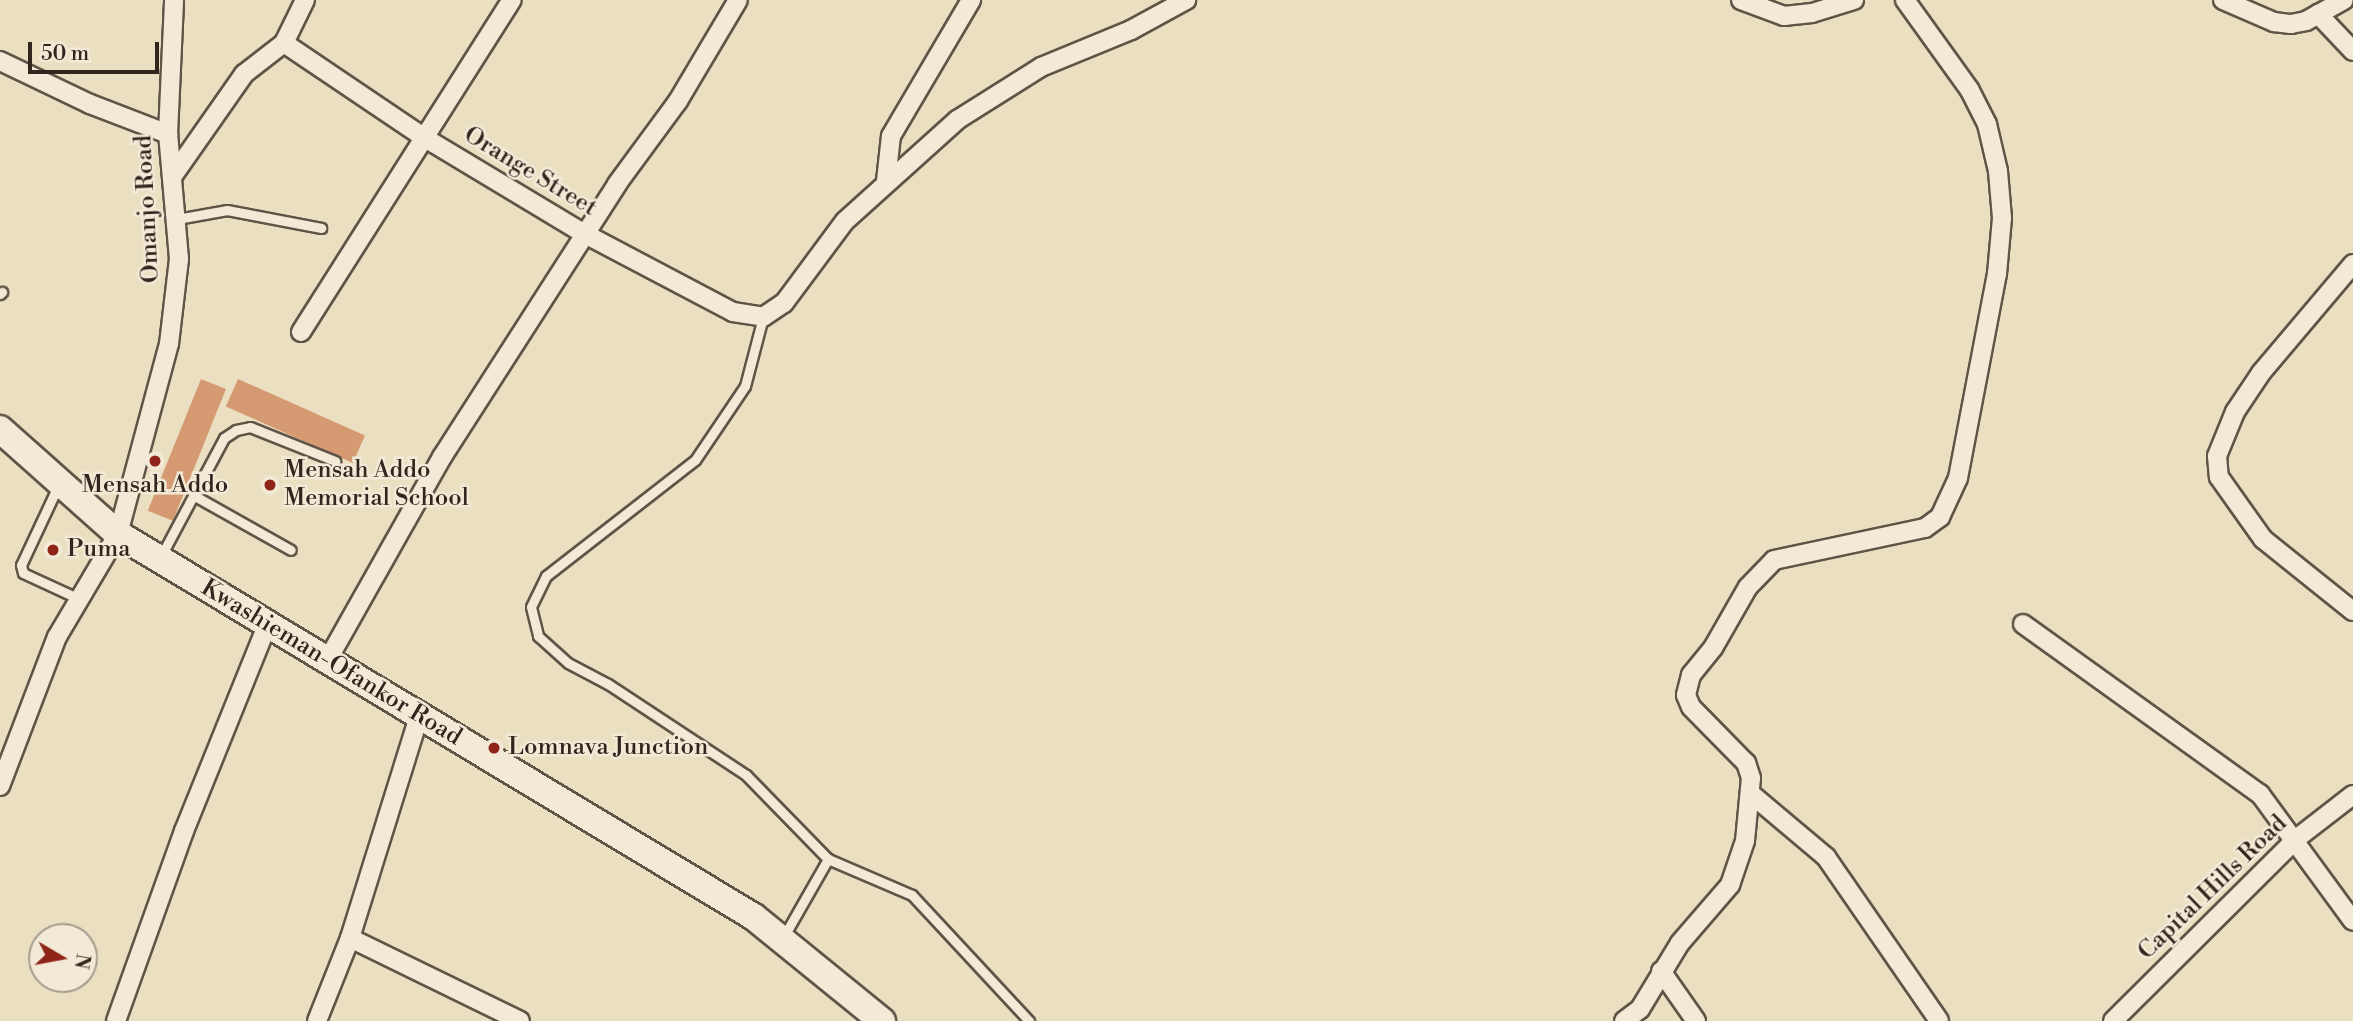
<!DOCTYPE html>
<style>
body{margin:0}
#map{position:relative;width:2353px;height:1021px;overflow:hidden;background:#ebdfc2;font-family:"Libre Bodoni",serif}
div>[style]{position:absolute}
.building>*{inset:0;background:#d69a72;transform-origin:0 0}
.roads{filter:drop-shadow(2px 0 #605447) drop-shadow(-2px 0 #605447) drop-shadow(0 2px #605447) drop-shadow(0 -2px #605447)}
.service>*{height:9px;margin:-4.5px;padding:0 4.5px;transform-origin:4.5px;border-radius:4.5px;background:#f2ead7}
.minor>*{height:18px;margin:-9px;padding:0 9px;transform-origin:9px;border-radius:9px;background:#f2ead7}
.secondary>*{height:26px;margin:-13px;padding:0 13px;transform-origin:13px;border-radius:13px;background:#f2ead7}
.dots>*{width:19px;height:19px;translate:-50% -50%;box-sizing:border-box;border:4px solid #f2ead7;border-radius:50%}
span{translate:-50% -50%;white-space:nowrap;text-align:center;line-height:1.15;-webkit-text-stroke:5px #f2ead7;paint-order:stroke}
.street-label{font-size:24px;color:#32251e}
.poi-label{font-size:24px;color:#32251e}
.left{translate:0 -50%;text-align:left}
.north{position:absolute;left:28px;top:923px;width:70px;height:70px;box-sizing:border-box;background:#f2ead7;border:2px solid #a59b8d;border-radius:50%;rotate:100deg;font-size:19px;font-weight:700;line-height:28px;text-align:center;color:#32251e}
.north::after{content:'';display:block;margin:auto;width:24px;height:32px;background:#8f2418;clip-path:polygon(50% 0,100% 100%,50% 72%,0 100%)}
.scale{position:absolute;left:28px;top:42px;width:131px;height:32px;box-sizing:border-box;border:4px solid #32251e;border-top:0;padding-left:9px;font-size:21px;line-height:24px;white-space:nowrap;color:#32251e;-webkit-text-stroke:5px #f2ead7;paint-order:stroke}
</style>
<div id="map">
<div class="building">
<div style="left:201px;top:379px;width:27px;height:142px;rotate:22deg"></div>
<div style="left:238px;top:379px;width:139px;height:30px;rotate:24deg"></div>
</div>
<div class="roads">
<div class="service">
<div style="left:177px;top:219px;width:51px;rotate:-10.2deg"></div>
<div style="left:227px;top:210px;width:96px;rotate:10.8deg"></div>
<div style="left:0;top:294px;width:3px;rotate:-45deg"></div>
<div style="left:763px;top:317px;width:71px;rotate:104.6deg"></div>
<div style="left:745px;top:386px;width:89px;rotate:124deg"></div>
<div style="left:695px;top:460px;width:189px;rotate:142.1deg"></div>
<div style="left:546px;top:576px;width:34px;rotate:116deg"></div>
<div style="left:531px;top:607px;width:30px;rotate:76deg"></div>
<div style="left:538px;top:636px;width:40px;rotate:42deg"></div>
<div style="left:568px;top:663px;width:45px;rotate:27.7deg"></div>
<div style="left:608px;top:684px;width:165px;rotate:33.4deg"></div>
<div style="left:746px;top:775px;width:117px;rotate:45.7deg"></div>
<div style="left:828px;top:859px;width:91px;rotate:23.2deg"></div>
<div style="left:912px;top:895px;width:172px;rotate:47.1deg"></div>
<div style="left:58px;top:486px;width:87px;rotate:115.1deg"></div>
<div style="left:21px;top:565px;width:8px;rotate:76deg"></div>
<div style="left:23px;top:573px;width:60px;rotate:24.8deg"></div>
<div style="left:193px;top:495px;width:112px;rotate:29.3deg"></div>
<div style="left:161px;top:556px;width:134px;rotate:-61.9deg"></div>
<div style="left:224px;top:438px;width:14px;rotate:-34deg"></div>
<div style="left:236px;top:430px;width:14px;rotate:-12deg"></div>
<div style="left:250px;top:427px;width:92px;rotate:21.8deg"></div>
<div style="left:784px;top:936px;width:89px;rotate:-60.3deg"></div>
</div>
<div class="minor">
<div style="left:1741px;top:0;width:46px;rotate:20.4deg"></div>
<div style="left:1784px;top:16px;width:28px;rotate:-6deg"></div>
<div style="left:1812px;top:13px;width:44px;rotate:-17.2deg"></div>
<div style="left:2223px;top:0;width:56px;rotate:23.3deg"></div>
<div style="left:2274px;top:22px;width:17px;rotate:7deg"></div>
<div style="left:2291px;top:24px;width:15px;rotate:-11deg"></div>
<div style="left:2306px;top:21px;width:43px;rotate:-28.9deg"></div>
<div style="left:2318px;top:14px;width:51px;rotate:46.6deg"></div>
<div style="left:284px;top:43px;width:170px;rotate:34deg"></div>
<div style="left:425px;top:138px;width:187px;rotate:31deg"></div>
<div style="left:585px;top:234px;width:167px;rotate:27.8deg"></div>
<div style="left:733px;top:312px;width:30px;rotate:9deg"></div>
<div style="left:763px;top:317px;width:25px;rotate:-34deg"></div>
<div style="left:784px;top:303px;width:102px;rotate:-53.4deg"></div>
<div style="left:845px;top:221px;width:151px;rotate:-42deg"></div>
<div style="left:957px;top:120px;width:99px;rotate:-32.2deg"></div>
<div style="left:1041px;top:67px;width:97px;rotate:-22.3deg"></div>
<div style="left:1131px;top:30px;width:63px;rotate:-28.6deg"></div>
<div style="left:0;top:61px;width:100px;rotate:25.5deg"></div>
<div style="left:90px;top:104px;width:84px;rotate:21deg"></div>
<div style="left:172px;top:177px;width:126px;rotate:-55deg"></div>
<div style="left:244px;top:74px;width:51px;rotate:-37.8deg"></div>
<div style="left:284px;top:43px;width:48px;rotate:-64deg"></div>
<div style="left:886px;top:181px;width:45px;rotate:-83.7deg"></div>
<div style="left:891px;top:136px;width:158px;rotate:-59.5deg"></div>
<div style="left:2353px;top:264px;width:143px;rotate:130.2deg"></div>
<div style="left:2261px;top:373px;width:47px;rotate:123.7deg"></div>
<div style="left:2235px;top:412px;width:48px;rotate:112.2deg"></div>
<div style="left:2217px;top:456px;width:21px;rotate:85deg"></div>
<div style="left:2219px;top:477px;width:76px;rotate:54.6deg"></div>
<div style="left:2263px;top:539px;width:115px;rotate:38.7deg"></div>
<div style="left:301px;top:332px;width:393px;rotate:-57.6deg"></div>
<div style="left:2023px;top:624px;width:292px;rotate:35.7deg"></div>
<div style="left:2260px;top:794px;width:157px;rotate:53.8deg"></div>
<div style="left:327px;top:661px;width:234px;rotate:-60.6deg"></div>
<div style="left:442px;top:457px;width:324px;rotate:-57.3deg"></div>
<div style="left:617px;top:184px;width:103px;rotate:-53.7deg"></div>
<div style="left:678px;top:101px;width:117px;rotate:-59.3deg"></div>
<div style="left:0;top:786px;width:160px;rotate:-69.1deg"></div>
<div style="left:57px;top:637px;width:120px;rotate:-59.4deg"></div>
<div style="left:118px;top:534px;width:197px;rotate:-75deg"></div>
<div style="left:169px;top:344px;width:86px;rotate:-83.3deg"></div>
<div style="left:179px;top:259px;width:125px;rotate:-95deg"></div>
<div style="left:168px;top:134px;width:134px;rotate:-87.4deg"></div>
<div style="left:1751px;top:794px;width:98px;rotate:40deg"></div>
<div style="left:1826px;top:857px;width:199px;rotate:55.4deg"></div>
<div style="left:350px;top:938px;width:189px;rotate:26deg"></div>
<div style="left:1661px;top:971px;width:61px;rotate:55deg"></div>
<div style="left:116px;top:1021px;width:202px;rotate:-70.3deg"></div>
<div style="left:184px;top:831px;width:221px;rotate:-68deg"></div>
<div style="left:317px;top:1021px;width:89px;rotate:-68.3deg"></div>
<div style="left:350px;top:938px;width:232px;rotate:-72.7deg"></div>
<div style="left:1624px;top:1021px;width:20px;rotate:-37deg"></div>
<div style="left:1640px;top:1009px;width:77px;rotate:-58.8deg"></div>
<div style="left:1680px;top:943px;width:77px;rotate:-49.2deg"></div>
<div style="left:1730px;top:885px;width:46px;rotate:-71.2deg"></div>
<div style="left:1745px;top:841px;width:63px;rotate:-84.6deg"></div>
<div style="left:1751px;top:778px;width:16px;rotate:-108deg"></div>
<div style="left:1746px;top:763px;width:78px;rotate:-134.5deg"></div>
<div style="left:1691px;top:707px;width:13px;rotate:-113deg"></div>
<div style="left:1686px;top:695px;width:21px;rotate:-76deg"></div>
<div style="left:1691px;top:675px;width:35px;rotate:-51deg"></div>
<div style="left:1713px;top:648px;width:70px;rotate:-60.2deg"></div>
<div style="left:1748px;top:587px;width:37px;rotate:-46deg"></div>
<div style="left:1774px;top:560px;width:154px;rotate:-12deg"></div>
<div style="left:1925px;top:528px;width:19px;rotate:-36deg"></div>
<div style="left:1940px;top:517px;width:43px;rotate:-65.2deg"></div>
<div style="left:1958px;top:478px;width:208px;rotate:-79.2deg"></div>
<div style="left:1997px;top:274px;width:56px;rotate:-84.9deg"></div>
<div style="left:2002px;top:218px;width:47px;rotate:-94.9deg"></div>
<div style="left:1998px;top:171px;width:48px;rotate:-103.2deg"></div>
<div style="left:1987px;top:124px;width:39px;rotate:-117deg"></div>
<div style="left:1969px;top:89px;width:110px;rotate:-125.7deg"></div>
<div style="left:2113px;top:1021px;width:258px;rotate:-44.8deg"></div>
<div style="left:2296px;top:839px;width:72px;rotate:-37.7deg"></div>
</div>
<div class="secondary">
<div style="left:0;top:429px;width:158px;rotate:41.7deg"></div>
<div style="left:118px;top:534px;width:742px;rotate:31.06deg"></div>
<div style="left:754px;top:917px;width:165px;rotate:39.1deg"></div>
</div>
</div>
<div class="dots">
<div style="left:155px;top:461px;background:#8f2418"></div>
<div style="left:270px;top:485px;background:#8f2418"></div>
<div style="left:53px;top:550px;background:#8f2418"></div>
<div style="left:494px;top:748px;background:#8f2418"></div>
</div>
<div class="street-label">
<span style="left:530px;top:172px;rotate:31deg">Orange Street</span>
<span style="left:148px;top:209px;rotate:-93deg">Omanjo Road</span>
<span style="left:331px;top:663px;rotate:31deg">Kwashieman-Ofankor Road</span>
<span style="left:2213px;top:888px;rotate:-44deg">Capital Hills Road</span>
</div>
<div class="poi-label">
<span class="left" style="left:284px;top:485px">Mensah Addo<br>Memorial School</span>
<span style="left:155px;top:486px">Mensah Addo</span>
<span class="left" style="left:67px;top:550px">Puma</span>
<span class="left" style="left:508px;top:748px">Lomnava Junction</span>
</div>
<div class="north">N</div>
<div class="scale">50 m</div>
</div>
